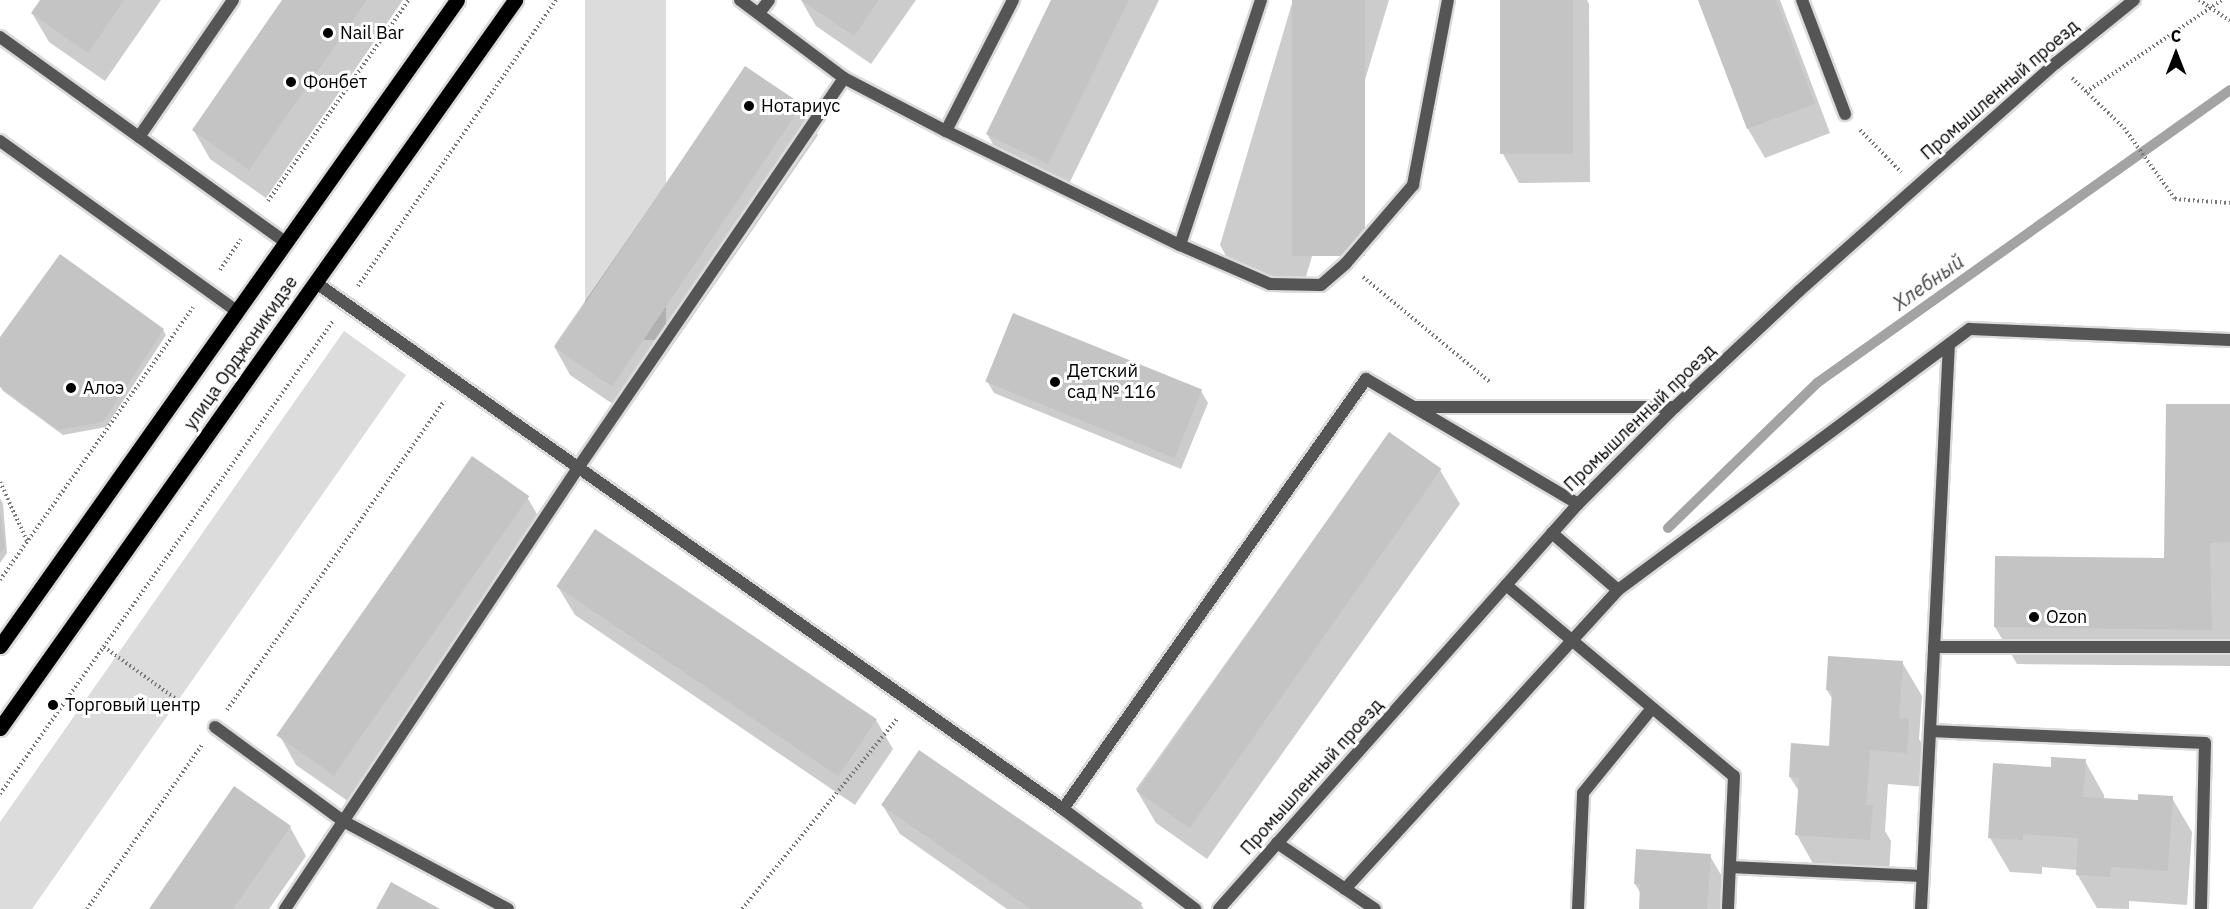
<!DOCTYPE html>
<meta charset="utf-8">
<style>
body{margin:0}
#map{position:relative;width:2230px;height:909px;overflow:hidden;background:#fff;font-family:"IBM Plex Sans",sans-serif}
div>[style]{position:absolute}
.green>*{inset:0;background:#dcdcdc;transform-origin:0 0}
.shadow>*{inset:0;background:#0003}
.stream>*{height:10px;margin:-5px;padding:0 5px;transform-origin:5px;border-radius:5px;background:#a3a3a3}
.building>*{inset:0;background:#c4c4c4;transform-origin:0 0}
.path>*{height:4px;margin-top:-2px;transform-origin:0;background:repeating-linear-gradient(90deg,#777 0 1.5px,transparent 0 4.5px)}
.roads{filter:drop-shadow(2px 0 #dbdbdb) drop-shadow(-2px 0 #dbdbdb) drop-shadow(0 2px #dbdbdb) drop-shadow(0 -2px #dbdbdb)}
.lane>*{height:12px;margin:-6px;padding:0 6px;transform-origin:6px;border-radius:6px;background:#555}
.street>*{height:12px;margin:-6px;padding:0 6px;transform-origin:6px;border-radius:6px;background:#555}
.primary>*{height:15px;margin:-7.5px;padding:0 7.5px;transform-origin:7.5px;border-radius:7.5px;background:#000}
.dots>*{width:16px;height:16px;translate:-50% -50%;box-sizing:border-box;border:3px solid #fff;border-radius:50%}
span{translate:-50% -50%;white-space:nowrap;text-align:center;line-height:1.15;-webkit-text-stroke:6px #fff;paint-order:stroke}
.poi-label{font-size:18px;color:#000}
.left{translate:0 -50%;text-align:left}
.street-label{font-size:18px;color:#000}
.water-label{font-size:20px;color:#444;font-style:italic}
.north{position:absolute;left:2146px;top:24px;width:60px;height:60px;-webkit-text-stroke:4px #fff;paint-order:stroke;rotate:0deg;font-size:16px;font-weight:700;line-height:24px;text-align:center;color:#000}
.north::after{content:'';display:block;margin:auto;width:21px;height:27px;background:#000;clip-path:polygon(50% 0,100% 100%,50% 72%,0 100%)}
</style>
<div id="map">
<div class="green">
<div style="left:585px;top:0;width:81px;height:340px"></div>
<div style="clip-path:polygon(344px 331px,406px 375px,32px 909px,0 909px,0 822px)"></div>
</div>
<div class="shadow">
<div style="clip-path:polygon(42px 0,161px 0,105px 81px,49px 42px,32px 13px)"></div>
<div style="clip-path:polygon(284px 0,403px 0,266px 198px,210px 159px,194px 131px)"></div>
<div style="clip-path:polygon(801px 0,916px 0,871px 64px,816px 26px)"></div>
<div style="clip-path:polygon(1053px 0,1159px 0,1065px 192px,1004px 163px,987px 134px)"></div>
<div style="clip-path:polygon(1293px 0,1389px 0,1301px 293px,1236px 274px,1220px 245px)"></div>
<div style="clip-path:polygon(1502px 0,1587px 0,1589px 4px,1590px 182px,1519px 183px,1503px 154px)"></div>
<div style="clip-path:polygon(1700px 0,1780px 0,1830px 133px,1765px 158px,1748px 129px)"></div>
<div style="clip-path:polygon(746px 68px,801px 106px,818px 135px,626px 413px,570px 375px,554px 346px)"></div>
<div style="clip-path:polygon(163px 330px,166px 335px,106px 427px,63px 435px,3px 391px,0 386px,0 340px)"></div>
<div style="clip-path:polygon(987px 381px,1201px 391px,1208px 403px,1181px 469px,994px 393px)"></div>
<div style="clip-path:polygon(2230px 406px,2230px 666px,2017px 664px,1995px 627px,2165px 559px)"></div>
<div style="clip-path:polygon(1389px 434px,1440px 470px,1460px 504px,1207px 859px,1156px 823px,1136px 789px)"></div>
<div style="clip-path:polygon(527px 497px,544px 526px,352px 804px,296px 765px,280px 736px)"></div>
<div style="clip-path:polygon(0 498px,3px 504px,7px 553px,0 563px)"></div>
<div style="clip-path:polygon(558px 587px,876px 720px,893px 749px,855px 805px,575px 615px)"></div>
<div style="clip-path:polygon(1902px 662px,1922px 696px,1919px 739px,1928px 754px,1926px 787px,1888px 784px,1885px 831px,1891px 841px,1889px 874px,1816px 869px,1797px 835px,1800px 793px,1790px 777px,1830px 747px,1833px 700px,1827px 690px)"></div>
<div style="clip-path:polygon(2085px 761px,2104px 795px,2104px 800px,2139px 802px,2172px 798px,2192px 832px,2187px 905px,2129px 901px,2129px 909px,2097px 908px,2077px 874px,2077px 870px,2042px 867px,2042px 874px,2010px 872px,1990px 838px,2052px 769px)"></div>
<div style="clip-path:polygon(883px 806px,1141px 904px,1144px 909px,1007px 909px,900px 834px)"></div>
<div style="clip-path:polygon(290px 827px,306px 856px,269px 909px,151px 909px)"></div>
<div style="clip-path:polygon(1710px 856px,1730px 890px,1728px 909px,1640px 909px,1641px 894px,1635px 884px)"></div>
</div>
<div class="stream">
<div style="left:1668px;top:528px;width:208px;rotate:-44.2deg"></div>
<div style="left:1817px;top:383px;width:506px;rotate:-35.35deg"></div>
</div>
<div class="building">
<div style="clip-path:polygon(40px 0,124px 0,88px 53px,31px 13px)"></div>
<div style="clip-path:polygon(282px 0,367px 0,249px 170px,192px 130px)"></div>
<div style="clip-path:polygon(801px 0,879px 0,854px 36px)"></div>
<div style="clip-path:polygon(1051px 0,1129px 0,1048px 164px,986px 134px)"></div>
<div style="left:1292px;top:0;width:73px;height:256px"></div>
<div style="left:1500px;top:0;width:73px;height:154px"></div>
<div style="clip-path:polygon(1698px 0,1776px 0,1815px 104px,1747px 129px)"></div>
<div style="left:745px;top:66px;width:69px;height:340px;rotate:34deg"></div>
<div style="clip-path:polygon(60px 254px,164px 329px,103px 422px,58px 430px,0 387px,0 337px)"></div>
<div style="left:1013px;top:313px;width:204px;height:74px;rotate:22deg"></div>
<div style="clip-path:polygon(2166px 404px,2230px 404px,2230px 542px,2210px 543px,2212px 630px,1994px 627px,1995px 556px,2164px 558px)"></div>
<div style="left:1389px;top:432px;width:64px;height:439px;rotate:35deg"></div>
<div style="left:472px;top:456px;width:70px;height:341px;rotate:35deg"></div>
<div style="clip-path:polygon(0 508px,5px 547px,0 553px)"></div>
<div style="left:595px;top:529px;width:340px;height:69px;rotate:34deg"></div>
<div style="clip-path:polygon(1828px 656px,1903px 661px,1899px 718px,1909px 719px,1907px 753px,1870px 750px,1866px 805px,1873px 805px,1870px 840px,1795px 835px,1799px 778px,1789px 777px,1791px 743px,1829px 746px,1832px 691px,1826px 690px)"></div>
<div style="clip-path:polygon(919px 750px,1142px 903px,1138px 909px,1031px 909px,881px 805px)"></div>
<div style="clip-path:polygon(2051px 757px,2086px 759px,2083px 797px,2138px 800px,2138px 794px,2173px 796px,2168px 871px,2111px 867px,2110px 877px,2076px 875px,2078px 838px,2023px 834px,2023px 840px,1988px 838px,1993px 763px,2051px 767px)"></div>
<div style="clip-path:polygon(234px 786px,291px 826px,233px 909px,149px 909px)"></div>
<div style="clip-path:polygon(1636px 849px,1711px 854px,1707px 909px,1639px 909px,1640px 884px,1634px 884px)"></div>
<div style="clip-path:polygon(391px 882px,440px 909px,376px 909px)"></div>
</div>
<div class="path">
<div style="left:2199px;top:0;width:37px;rotate:34deg"></div>
<div style="left:2072px;top:78px;width:72px;rotate:43.9deg"></div>
<div style="left:2124px;top:128px;width:87px;rotate:54.3deg"></div>
<div style="left:2175px;top:199px;width:55px;rotate:4.2deg"></div>
<div style="left:2086px;top:92px;width:164px;rotate:-34.1deg"></div>
<div style="left:1860px;top:130px;width:59px;rotate:45.7deg"></div>
<div style="left:268px;top:201px;width:246px;rotate:-55deg"></div>
<div style="left:220px;top:270px;width:37px;rotate:-56deg"></div>
<div style="left:1363px;top:277px;width:166px;rotate:39.6deg"></div>
<div style="left:358px;top:286px;width:348px;rotate:-55.3deg"></div>
<div style="left:0;top:482px;width:65px;rotate:65.4deg"></div>
<div style="left:0;top:580px;width:334px;rotate:-54.7deg"></div>
<div style="left:104px;top:647px;width:115px;rotate:35.8deg"></div>
<div style="left:227px;top:710px;width:378px;rotate:-54.9deg"></div>
<div style="left:0;top:794px;width:578px;rotate:-54.85deg"></div>
<div style="left:87px;top:909px;width:200px;rotate:-55deg"></div>
<div style="left:742px;top:909px;width:245px;rotate:-50.8deg"></div>
</div>
<div class="roads">
<div class="lane">
<div style="left:740px;top:0;width:130px;rotate:36.9deg"></div>
<div style="left:844px;top:78px;width:115px;rotate:27.5deg"></div>
<div style="left:946px;top:131px;width:260px;rotate:26deg"></div>
<div style="left:1180px;top:245px;width:98px;rotate:23.4deg"></div>
<div style="left:1270px;top:284px;width:51px;rotate:1.1deg"></div>
<div style="left:1321px;top:285px;width:33px;rotate:-41deg"></div>
<div style="left:1346px;top:263px;width:103px;rotate:-49.3deg"></div>
<div style="left:1413px;top:185px;width:188px;rotate:-79.3deg"></div>
<div style="left:1802px;top:0;width:122px;rotate:69.3deg"></div>
<div style="left:759px;top:13px;width:16px;rotate:-52deg"></div>
<div style="left:0;top:37px;width:351px;rotate:35.7deg"></div>
<div style="left:946px;top:131px;width:147px;rotate:-62.9deg"></div>
<div style="left:139px;top:137px;width:166px;rotate:-55.5deg"></div>
<div style="left:0;top:141px;width:292px;rotate:35.7deg"></div>
<div style="left:1180px;top:245px;width:258px;rotate:-71.7deg"></div>
<div style="left:315px;top:282px;width:915px;rotate:35.17deg"></div>
<div style="left:1063px;top:809px;width:166px;rotate:37.1deg"></div>
<div style="left:1415px;top:407px;width:260px"></div>
<div style="left:1552px;top:533px;width:87px;rotate:40.8deg"></div>
<div style="left:1506px;top:585px;width:297px;rotate:40deg"></div>
<div style="left:1734px;top:776px;width:133px;rotate:92.6deg"></div>
<div style="left:1934px;top:647px;width:296px"></div>
<div style="left:215px;top:727px;width:159px;rotate:36.3deg"></div>
<div style="left:343px;top:821px;width:187px;rotate:28.1deg"></div>
<div style="left:1930px;top:731px;width:385px;rotate:-87.2deg"></div>
<div style="left:1063px;top:809px;width:526px;rotate:-54.83deg"></div>
<div style="left:1366px;top:379px;width:246px;rotate:30.5deg"></div>
<div style="left:1277px;top:843px;width:118px;rotate:34deg"></div>
<div style="left:1730px;top:867px;width:191px;rotate:2.7deg"></div>
<div style="left:1345px;top:889px;width:405px;rotate:-47.6deg"></div>
<div style="left:1618px;top:590px;width:438px;rotate:-36.6deg"></div>
<div style="left:1970px;top:329px;width:260px;rotate:2.4deg"></div>
<div style="left:285px;top:909px;width:529px;rotate:-56.4deg"></div>
<div style="left:578px;top:468px;width:472px;rotate:-55.7deg"></div>
<div style="left:1578px;top:909px;width:116px;rotate:-87.5deg"></div>
<div style="left:1583px;top:793px;width:109px;rotate:-50.9deg"></div>
<div style="left:1921px;top:909px;width:178px;rotate:-87.1deg"></div>
<div style="left:1930px;top:731px;width:275px;rotate:2.5deg"></div>
<div style="left:2205px;top:743px;width:166px;rotate:91.4deg"></div>
</div>
<div class="street">
<div style="left:1219px;top:909px;width:541px;rotate:-48.45deg"></div>
<div style="left:1578px;top:504px;width:137px;rotate:-45deg"></div>
<div style="left:1675px;top:407px;width:170px;rotate:-43.1deg"></div>
<div style="left:1799px;top:291px;width:344px;rotate:-41.6deg"></div>
<div style="left:2056px;top:63px;width:100px;rotate:-38.9deg"></div>
</div>
<div class="primary">
<div style="left:0;top:646px;width:791px;rotate:-54.72deg"></div>
<div style="left:0;top:728px;width:892px;rotate:-54.72deg"></div>
</div>
</div>
<div class="dots">
<div style="left:328px;top:33px;background:#000"></div>
<div style="left:291px;top:82px;background:#000"></div>
<div style="left:749px;top:106px;background:#000"></div>
<div style="left:1055px;top:382px;background:#000"></div>
<div style="left:71px;top:388px;background:#000"></div>
<div style="left:2034px;top:617px;background:#000"></div>
<div style="left:53px;top:705px;background:#000"></div>
</div>
<div class="poi-label">
<span class="left" style="left:340px;top:33px">Nail Bar</span>
<span class="left" style="left:303px;top:82px">Фонбет</span>
<span class="left" style="left:761px;top:106px">Нотариус</span>
<span class="left" style="left:1067px;top:382px">Детский<br>сад № 116</span>
<span class="left" style="left:83px;top:388px">Алоэ</span>
<span class="left" style="left:2046px;top:617px">Ozon</span>
<span class="left" style="left:65px;top:705px">Торговый центр</span>
</div>
<div class="street-label">
<span style="left:2000px;top:90px;rotate:-41deg">Промышленный проезд</span>
<span style="left:241px;top:353px;rotate:-55deg">улица Орджоникидзе</span>
<span style="left:1640px;top:418px;rotate:-44deg">Промышленный проезд</span>
<span style="left:1312px;top:777px;rotate:-48deg">Промышленный проезд</span>
</div>
<div class="water-label">
<span style="left:1928px;top:282px;rotate:-35deg">Хлебный</span>
</div>
<div class="north">С</div>
</div>
